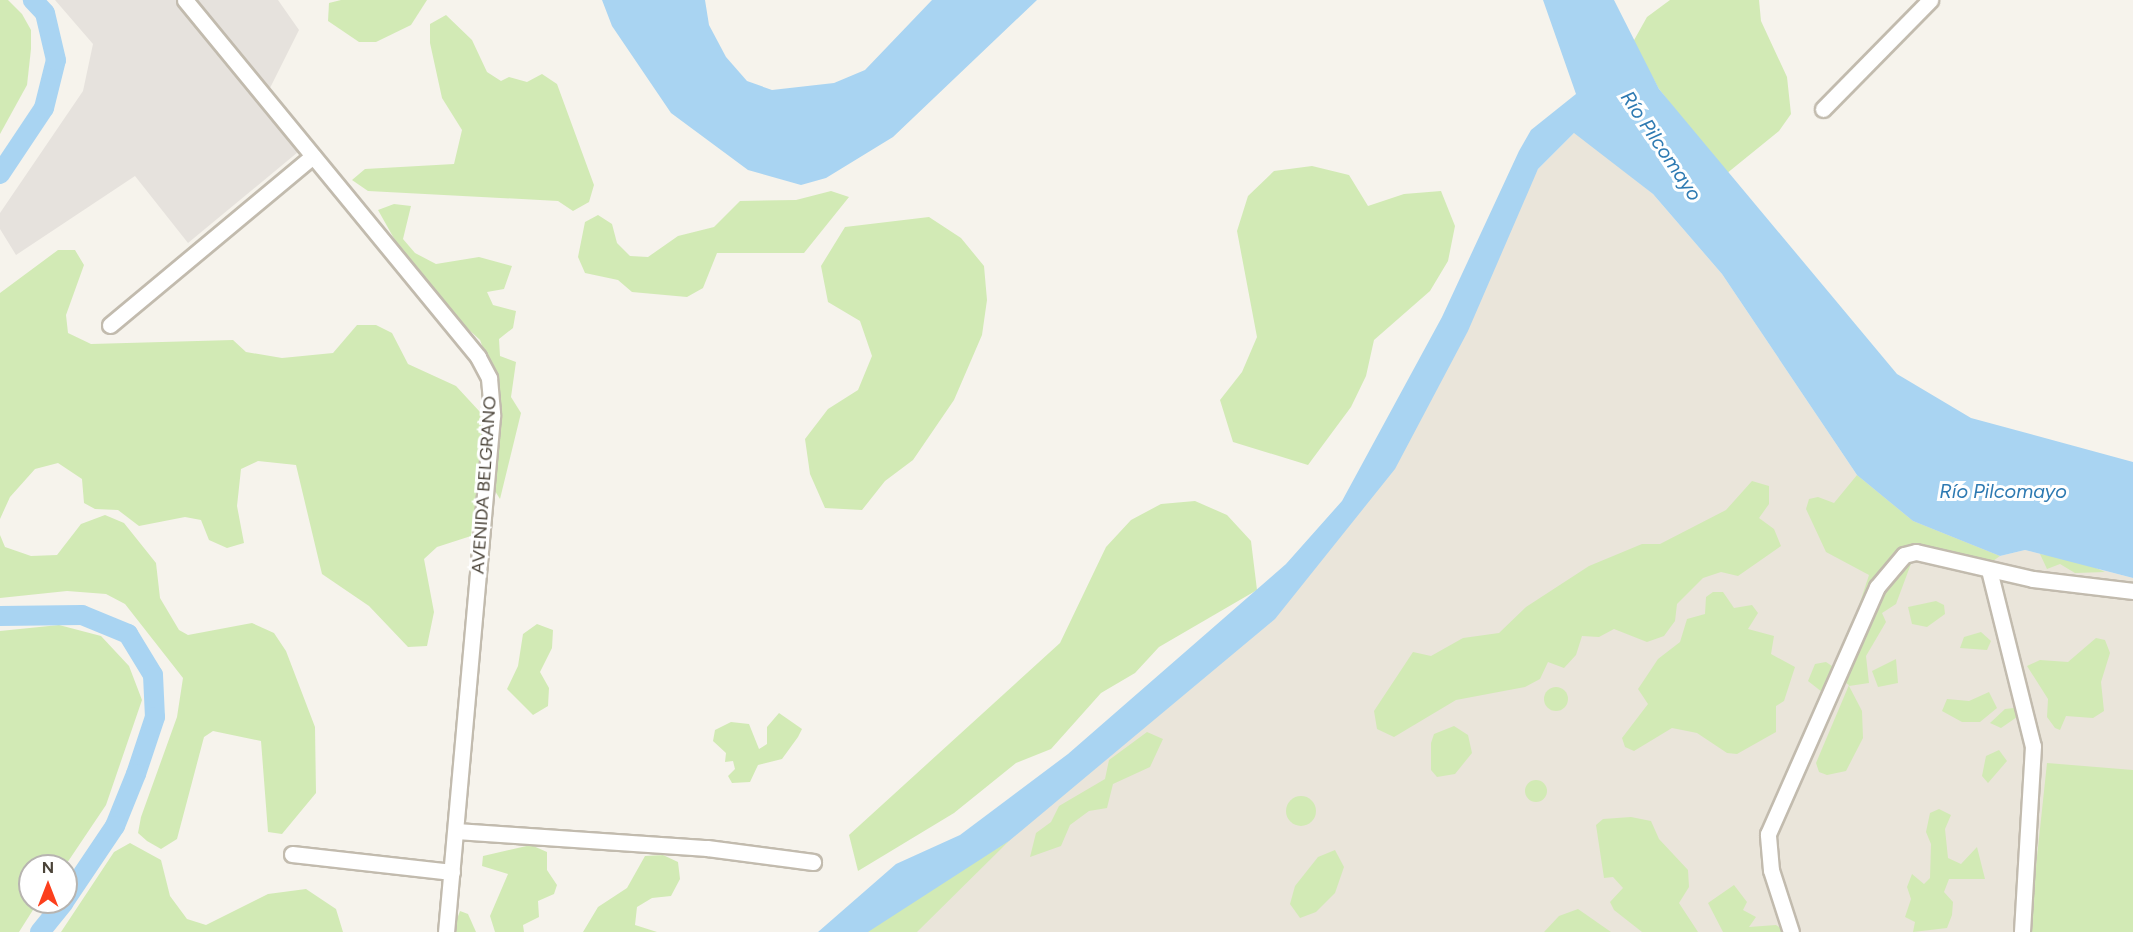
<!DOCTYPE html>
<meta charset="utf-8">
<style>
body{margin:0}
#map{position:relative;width:2133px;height:932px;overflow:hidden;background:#f6f3ec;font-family:Figtree,sans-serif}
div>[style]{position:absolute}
.residential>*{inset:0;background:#eae5da}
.industrial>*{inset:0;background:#e6e2dd}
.green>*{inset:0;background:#d2eab5}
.round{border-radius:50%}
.water>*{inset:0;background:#a9d4f2}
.river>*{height:20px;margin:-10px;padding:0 10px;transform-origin:10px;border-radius:10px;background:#a9d4f2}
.roads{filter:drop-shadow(2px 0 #c2bbae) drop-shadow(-2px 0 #c2bbae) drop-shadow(0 2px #c2bbae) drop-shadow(0 -2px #c2bbae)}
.minor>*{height:15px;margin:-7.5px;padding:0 7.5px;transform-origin:7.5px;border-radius:7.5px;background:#fff}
span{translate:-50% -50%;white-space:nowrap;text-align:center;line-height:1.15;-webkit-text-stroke:6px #fff;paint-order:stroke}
.street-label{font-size:18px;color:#4b4439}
.water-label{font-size:20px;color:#2e7ab2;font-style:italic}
.north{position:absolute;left:18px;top:854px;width:60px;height:60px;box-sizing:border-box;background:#fff;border:2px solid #b7b4b0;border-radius:50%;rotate:0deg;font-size:16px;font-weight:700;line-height:24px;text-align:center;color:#4b4439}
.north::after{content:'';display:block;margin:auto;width:21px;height:27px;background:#fc3f1d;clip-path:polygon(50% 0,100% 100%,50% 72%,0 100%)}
</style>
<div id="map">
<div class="residential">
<div style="clip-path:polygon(1575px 132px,1653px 194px,1722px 274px,1857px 475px,2000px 556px,2025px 550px,2133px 578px,2133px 932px,834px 932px,931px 869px,1345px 526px,1538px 169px)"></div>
</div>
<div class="industrial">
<div style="clip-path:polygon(55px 0,278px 0,299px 30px,262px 104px,298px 152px,188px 243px,135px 176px,16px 255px,0 229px,0 213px,83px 91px,93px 44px)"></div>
</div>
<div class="green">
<div style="clip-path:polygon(0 0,8px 0,22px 14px,31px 30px,31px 49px,27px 85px,0 134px)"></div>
<div style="clip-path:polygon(341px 0,427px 0,411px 25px,376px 42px,359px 42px,328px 21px,329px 3px)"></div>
<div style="clip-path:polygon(1670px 0,1759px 0,1761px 21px,1787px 77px,1791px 114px,1779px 131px,1726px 174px,1659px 89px,1633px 42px,1647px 17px)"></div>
<div style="clip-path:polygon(446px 15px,472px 40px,487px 72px,501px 81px,509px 77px,527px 82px,542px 74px,557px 84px,594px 185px,589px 202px,573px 211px,558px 201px,368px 191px,352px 180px,365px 169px,454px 164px,462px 130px,442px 98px,430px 43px,430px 24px)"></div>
<div style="clip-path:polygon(1312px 166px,1349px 175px,1368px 206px,1404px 194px,1441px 191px,1455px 226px,1448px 261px,1430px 291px,1374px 340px,1366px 376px,1351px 407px,1308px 465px,1233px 442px,1220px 400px,1242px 372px,1257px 337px,1237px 231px,1248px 196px,1274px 171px)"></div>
<div style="clip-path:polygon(831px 191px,849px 197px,804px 253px,717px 253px,703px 288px,687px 297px,632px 292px,618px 280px,585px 273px,578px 257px,585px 222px,598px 215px,612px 224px,617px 243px,630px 256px,648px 257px,678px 236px,714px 227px,740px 201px,796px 200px)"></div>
<div style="clip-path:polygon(394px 204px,411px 206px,403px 239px,415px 253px,436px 264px,479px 257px,512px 266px,504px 289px,487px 292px,493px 305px,516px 311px,513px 328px,499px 339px,500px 356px,516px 362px,511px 397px,521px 413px,500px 499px,490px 483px,499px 394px,489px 378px,487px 359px,480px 340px,440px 303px,396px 242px,378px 210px)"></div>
<div style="clip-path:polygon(929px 217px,961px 238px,984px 266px,987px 300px,982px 335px,954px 400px,913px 460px,885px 481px,862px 510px,825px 508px,810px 474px,805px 439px,828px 409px,858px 390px,872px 356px,860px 321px,828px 302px,821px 266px,845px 227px)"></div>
<div style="clip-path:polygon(58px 250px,75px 250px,84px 265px,66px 315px,68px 333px,91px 344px,233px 340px,246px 352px,282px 358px,333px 353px,357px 325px,376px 325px,392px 333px,408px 364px,456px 386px,480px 412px,483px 465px,471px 536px,437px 547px,424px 559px,434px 612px,427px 646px,408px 647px,369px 606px,322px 574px,296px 465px,258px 461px,241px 469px,237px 506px,244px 543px,227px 548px,209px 540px,201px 520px,185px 517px,139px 526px,118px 510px,95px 509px,84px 503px,82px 479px,58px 463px,35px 469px,10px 497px,0 519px,0 293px)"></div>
<div style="clip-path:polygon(1857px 475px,1913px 521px,2000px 556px,1993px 561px,1947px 550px,1912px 561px,1896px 604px,1882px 613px,1886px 622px,1866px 656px,1869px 683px,1849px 686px,1862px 711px,1863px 738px,1846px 771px,1827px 775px,1819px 772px,1816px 763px,1849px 685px,1840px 679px,1822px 692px,1808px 681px,1815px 664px,1826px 662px,1838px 670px,1869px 575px,1826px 552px,1806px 509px,1809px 499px,1818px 497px,1834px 503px)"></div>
<div style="clip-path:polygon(1752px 481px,1769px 486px,1769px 504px,1759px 518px,1774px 529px,1781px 546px,1738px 576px,1721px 572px,1703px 578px,1677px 604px,1675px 621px,1664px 636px,1647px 642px,1614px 629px,1599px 637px,1582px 636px,1576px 655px,1564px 668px,1548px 662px,1540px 679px,1525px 687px,1456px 700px,1394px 737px,1377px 729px,1374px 711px,1413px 652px,1431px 656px,1463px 638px,1499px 633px,1526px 607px,1589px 566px,1642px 544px,1660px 544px,1726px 510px)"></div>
<div style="clip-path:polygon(1195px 501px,1227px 515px,1251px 541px,1257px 590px,1159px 647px,1135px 673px,1101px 693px,1051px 749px,1016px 763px,954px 813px,858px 871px,849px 835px,1060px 643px,1106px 547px,1131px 520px,1161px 504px)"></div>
<div style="clip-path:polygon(105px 515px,124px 523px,156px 563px,160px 598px,179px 630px,188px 635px,252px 623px,274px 633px,286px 651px,315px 727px,316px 793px,282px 834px,268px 832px,261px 741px,213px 731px,204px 737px,177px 839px,161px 849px,147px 841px,138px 833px,141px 817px,177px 717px,183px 678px,125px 604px,106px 594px,67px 591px,0 598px,0 535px,5px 547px,31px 556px,57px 555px,81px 524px)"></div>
<div style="clip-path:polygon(2040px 554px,2076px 559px,2105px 572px,2075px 573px,2060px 564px,2047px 569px)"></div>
<div style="clip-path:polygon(1713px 592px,1723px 592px,1734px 608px,1752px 605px,1758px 613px,1748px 629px,1774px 636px,1771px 654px,1795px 667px,1784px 701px,1776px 706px,1776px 732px,1737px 754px,1727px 753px,1697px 733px,1672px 728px,1634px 751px,1625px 747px,1622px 738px,1648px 704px,1638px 689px,1658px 659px,1680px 642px,1687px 619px,1705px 614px,1706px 597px)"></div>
<div style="clip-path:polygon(1936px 601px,1944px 605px,1945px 614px,1927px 627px,1912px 624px,1908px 607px)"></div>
<div style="clip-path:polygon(537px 624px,553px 630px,552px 648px,540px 672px,549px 688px,548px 706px,533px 715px,507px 689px,518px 666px,523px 634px)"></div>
<div style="clip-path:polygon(59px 625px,101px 636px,129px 666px,142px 700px,106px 805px,65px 866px,30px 866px,30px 902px,38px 902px,19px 932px,0 932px,0 631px)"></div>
<div style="clip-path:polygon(1981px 632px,1991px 641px,1987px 650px,1960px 648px,1964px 637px)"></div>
<div style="clip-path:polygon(2096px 638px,2105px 640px,2110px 653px,2101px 682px,2104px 711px,2093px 718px,2066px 716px,2060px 730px,2055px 728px,2047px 717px,2048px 699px,2027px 666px,2040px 660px,2068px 662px)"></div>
<div style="clip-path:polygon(1896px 659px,1898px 683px,1878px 687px,1872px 671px)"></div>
<div class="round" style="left:1544px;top:687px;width:24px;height:24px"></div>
<div style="clip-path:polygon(1989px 692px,1997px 708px,1980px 722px,1962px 722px,1942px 711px,1947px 699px,1969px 701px)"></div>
<div style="clip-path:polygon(2005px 709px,2014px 708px,2017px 717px,2001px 728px,1990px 723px)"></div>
<div style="clip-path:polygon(779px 713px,802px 729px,798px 737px,782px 759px,758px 765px,750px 782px,732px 783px,728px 776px,735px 769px,733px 761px,725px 762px,726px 753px,713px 741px,715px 730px,731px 722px,749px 724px,759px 749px,767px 744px,767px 727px)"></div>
<div style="clip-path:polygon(1454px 726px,1468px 735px,1472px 753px,1455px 774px,1437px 777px,1431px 770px,1431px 743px,1434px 734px)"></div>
<div style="clip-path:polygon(1147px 732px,1163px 739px,1150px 767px,1113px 784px,1107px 808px,1089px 811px,1070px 825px,1061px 846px,1030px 857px,1036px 833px,1051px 822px,1059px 806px,1105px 779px,1109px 760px)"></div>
<div style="clip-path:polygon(1999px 750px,2007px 761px,1988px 783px,1982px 776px,1986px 756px)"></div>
<div style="clip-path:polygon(2047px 763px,2133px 770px,2133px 932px,2029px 932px)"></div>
<div class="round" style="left:1525px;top:780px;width:22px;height:22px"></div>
<div class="round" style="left:1286px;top:796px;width:30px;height:30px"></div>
<div style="clip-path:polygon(1939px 809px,1951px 815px,1945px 829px,1948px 858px,1961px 864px,1977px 847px,1985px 879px,1949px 879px,1944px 892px,1953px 902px,1952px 915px,1947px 928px,1913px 932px,1915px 922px,1905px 917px,1911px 899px,1907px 887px,1912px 874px,1924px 884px,1930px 878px,1931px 844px,1926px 832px,1930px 813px)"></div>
<div style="clip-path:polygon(1631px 817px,1651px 821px,1659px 839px,1688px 870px,1689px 887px,1679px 903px,1698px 932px,1642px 932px,1614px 910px,1610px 902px,1623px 888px,1613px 877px,1604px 878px,1596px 825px,1603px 819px)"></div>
<div style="clip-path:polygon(1009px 841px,917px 932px,864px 932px,900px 907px)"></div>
<div style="clip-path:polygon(130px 843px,161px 860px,170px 896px,187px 919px,206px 925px,268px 894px,306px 889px,336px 909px,343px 932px,61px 932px,114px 852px)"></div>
<div style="clip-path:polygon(531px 845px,547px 852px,547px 870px,557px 885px,554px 894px,538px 901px,539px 917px,523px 925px,524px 932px,495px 932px,490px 916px,508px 874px,482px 866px,483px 856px)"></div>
<div style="clip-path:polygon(1335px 850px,1344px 867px,1335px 893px,1316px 912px,1300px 918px,1290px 904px,1295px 886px,1318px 857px)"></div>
<div style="clip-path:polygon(663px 855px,678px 862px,680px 879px,671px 896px,652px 898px,637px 907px,635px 925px,657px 932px,583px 932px,598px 907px,627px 888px,645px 856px)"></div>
<div style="clip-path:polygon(1734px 885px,1747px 902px,1743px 910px,1756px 917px,1749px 927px,1776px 925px,1787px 932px,1723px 932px,1708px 903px)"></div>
<div style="clip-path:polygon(1578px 909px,1611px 932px,1544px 932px,1559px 916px)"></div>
<div style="clip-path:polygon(460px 911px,468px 914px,476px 932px,452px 932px)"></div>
</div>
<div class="water">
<div style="clip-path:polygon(602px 0,705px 0,709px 25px,726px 57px,747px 81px,772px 90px,834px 83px,865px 70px,932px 0,1037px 0,893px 137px,826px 178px,801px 185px,748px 170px,671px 113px,612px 26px)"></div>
<div style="clip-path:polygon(1543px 0,1614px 0,1659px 89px,1897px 374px,1971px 418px,2133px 462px,2133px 578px,2025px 550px,2000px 556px,1913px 521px,1857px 475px,1722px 274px,1653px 194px,1574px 133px,1538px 169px,1468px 331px,1395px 469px,1275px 619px,1009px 841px,868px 932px,818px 932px,896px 864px,960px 835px,1068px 754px,1286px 564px,1342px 501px,1442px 317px,1519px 151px,1531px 130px,1576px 94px)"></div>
</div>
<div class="river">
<div style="left:0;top:174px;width:79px;rotate:-56.3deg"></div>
<div style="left:44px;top:108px;width:49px;rotate:-76deg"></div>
<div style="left:56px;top:60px;width:48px;rotate:-103.2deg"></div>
<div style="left:45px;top:13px;width:18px;rotate:-133deg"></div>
<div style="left:0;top:616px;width:82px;rotate:-0.7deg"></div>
<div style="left:82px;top:615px;width:50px;rotate:22.4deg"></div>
<div style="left:128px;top:634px;width:48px;rotate:58.6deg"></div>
<div style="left:153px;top:675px;width:42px;rotate:87.3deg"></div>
<div style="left:155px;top:717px;width:60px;rotate:108.4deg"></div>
<div style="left:136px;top:774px;width:56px;rotate:112deg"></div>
<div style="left:115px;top:826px;width:88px;rotate:123.9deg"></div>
<div style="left:40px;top:932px;width:38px;rotate:-51deg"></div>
</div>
<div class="roads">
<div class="minor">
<div style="left:185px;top:0;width:462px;rotate:50.6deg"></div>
<div style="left:478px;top:357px;width:24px;rotate:62deg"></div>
<div style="left:489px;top:378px;width:38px;rotate:85deg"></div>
<div style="left:492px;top:416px;width:518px;rotate:95.09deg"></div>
<div style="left:1823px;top:109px;width:153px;rotate:-45.5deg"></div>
<div style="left:110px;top:325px;width:264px;rotate:-39.8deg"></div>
<div style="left:1989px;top:570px;width:181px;rotate:76deg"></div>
<div style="left:2033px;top:746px;width:186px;rotate:93.4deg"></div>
<div style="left:456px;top:831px;width:252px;rotate:3.9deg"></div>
<div style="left:707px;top:848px;width:107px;rotate:7.5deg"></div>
<div style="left:292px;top:854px;width:161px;rotate:6.4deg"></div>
<div style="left:1791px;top:932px;width:65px;rotate:-107.9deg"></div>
<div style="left:1771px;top:870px;width:36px;rotate:-95deg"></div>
<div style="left:1768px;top:834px;width:270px;rotate:-66.2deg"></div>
<div style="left:1877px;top:587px;width:42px;rotate:-49.8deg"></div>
<div style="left:1904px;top:555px;width:12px;rotate:-14deg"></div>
<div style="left:1916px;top:552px;width:120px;rotate:13deg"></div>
<div style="left:2033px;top:579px;width:101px;rotate:6.8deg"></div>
</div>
</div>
<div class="street-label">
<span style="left:484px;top:485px;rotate:-86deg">AVENIDA BELGRANO</span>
</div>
<div class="water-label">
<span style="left:1661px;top:146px;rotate:56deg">Río Pilcomayo</span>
<span style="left:2003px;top:491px">Río Pilcomayo</span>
</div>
<div class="north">N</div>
</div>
